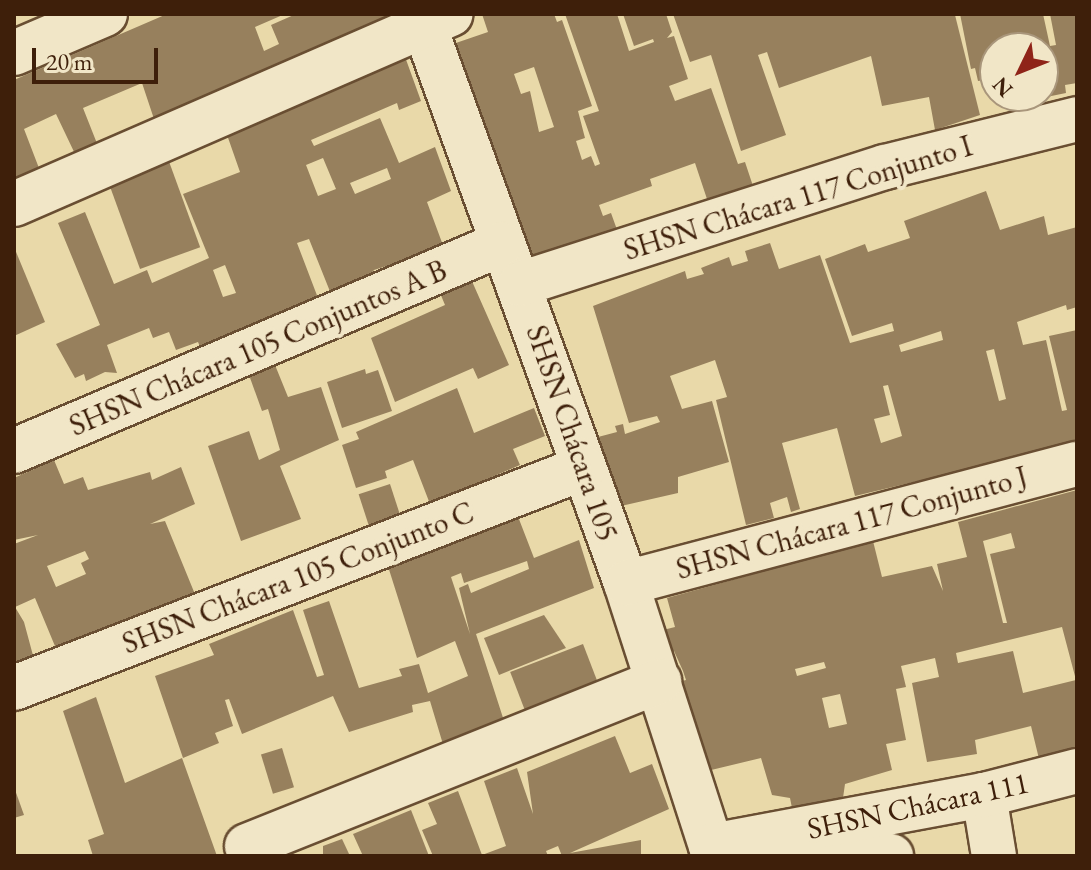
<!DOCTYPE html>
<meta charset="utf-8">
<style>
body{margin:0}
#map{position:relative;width:1091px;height:870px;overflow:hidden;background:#e9d9a9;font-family:"EB Garamond",serif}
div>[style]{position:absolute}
.building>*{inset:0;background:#97805d;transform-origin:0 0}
.roads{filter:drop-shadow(2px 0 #694e32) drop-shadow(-2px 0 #694e32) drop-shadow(0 2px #694e32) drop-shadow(0 -2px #694e32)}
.street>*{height:44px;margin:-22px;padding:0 22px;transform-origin:22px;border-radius:22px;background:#f1e6c7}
span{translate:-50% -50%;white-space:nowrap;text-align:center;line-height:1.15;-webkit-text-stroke:8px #f1e6c7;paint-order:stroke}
.street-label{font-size:30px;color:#3e1f0a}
.frame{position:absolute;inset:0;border:16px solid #3e1f0a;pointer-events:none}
.north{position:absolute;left:979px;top:32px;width:80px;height:80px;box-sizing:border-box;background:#f1e6c7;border:2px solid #a9967b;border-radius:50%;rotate:227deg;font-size:22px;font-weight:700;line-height:32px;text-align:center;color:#3e1f0a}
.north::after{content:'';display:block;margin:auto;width:28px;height:36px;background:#8f2418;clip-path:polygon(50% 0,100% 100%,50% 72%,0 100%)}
.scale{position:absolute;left:32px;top:48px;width:126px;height:36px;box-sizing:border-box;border:4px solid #3e1f0a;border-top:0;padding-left:10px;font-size:24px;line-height:28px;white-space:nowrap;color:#3e1f0a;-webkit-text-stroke:6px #f1e6c7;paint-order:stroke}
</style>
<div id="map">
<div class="building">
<div style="clip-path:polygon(167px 14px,285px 14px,255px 27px,264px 51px,279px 44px,271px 25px,296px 14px,389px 14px,391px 20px,156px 125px,142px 83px,83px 108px,98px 146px,76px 156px,56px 114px,24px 129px,42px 176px,14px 187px,14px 80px)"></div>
<div style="clip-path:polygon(evenodd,482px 14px,554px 14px,557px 22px,562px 20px,592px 106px,578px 111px,585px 138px,576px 141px,582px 160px,591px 156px,595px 166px,600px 164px,583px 116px,599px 111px,565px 14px,617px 14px,629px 51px,654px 42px,653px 39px,634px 46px,623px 14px,666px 14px,672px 32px,667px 38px,674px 36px,688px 79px,669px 86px,675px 101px,711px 88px,738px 164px,745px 162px,755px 192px,710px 208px,695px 163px,650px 179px,652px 186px,599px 205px,603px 216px,611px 213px,620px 238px,528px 269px,450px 45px,488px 32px,482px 14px,534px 67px,554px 127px,539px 132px,530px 91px,521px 94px,514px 74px,534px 67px)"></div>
<div style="clip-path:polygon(673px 14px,955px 15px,980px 115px,935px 130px,929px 97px,882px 106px,871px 56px,779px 88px,767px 52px,758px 55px,786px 135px,741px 151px,711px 55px,690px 62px)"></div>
<div style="clip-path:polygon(960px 14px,1043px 14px,1050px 46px,1056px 45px,1050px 14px,1077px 14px,1077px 83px,1065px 85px,1066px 93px,1017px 103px,1016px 96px,1043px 96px,1043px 48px,995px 48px,995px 78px,978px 81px,975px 68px,971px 69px)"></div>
<div style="clip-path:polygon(evenodd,404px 54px,421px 101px,399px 110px,397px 103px,311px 140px,314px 146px,380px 118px,399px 163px,435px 147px,451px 191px,427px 202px,444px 248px,374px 270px,367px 279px,331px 294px,309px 239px,297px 243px,318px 298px,203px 354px,198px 342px,176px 350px,169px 332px,153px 338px,149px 328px,107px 345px,117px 373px,105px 372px,86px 381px,84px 374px,75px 378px,56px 344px,100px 325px,58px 223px,85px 212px,114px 284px,147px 270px,152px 283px,209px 258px,183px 194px,240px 172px,226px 132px,404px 54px,323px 158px,336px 189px,318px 196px,306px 165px,323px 158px,404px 54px,387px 168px,391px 179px,355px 194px,350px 183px,387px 168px,404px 54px,225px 265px,236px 293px,223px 297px,213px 270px,225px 265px)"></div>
<div style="left:167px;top:156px;width:97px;height:64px;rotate:70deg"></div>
<div style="clip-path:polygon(evenodd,986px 191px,1000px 230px,1044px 216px,1048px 235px,1077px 227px,1077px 307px,1067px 310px,1066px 305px,1017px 322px,1023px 345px,1046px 340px,1062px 411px,1067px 410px,1049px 336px,1077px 330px,1077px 443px,855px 496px,837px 428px,782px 443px,800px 509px,791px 512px,787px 497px,770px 503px,774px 518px,746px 525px,716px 400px,727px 397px,715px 360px,670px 376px,682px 409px,712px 401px,729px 462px,678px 477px,678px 493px,621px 506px,598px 437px,617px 432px,615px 426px,623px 424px,625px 434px,660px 422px,657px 416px,629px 423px,593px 306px,685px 271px,687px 279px,704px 274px,701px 268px,729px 257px,732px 266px,748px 261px,745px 251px,770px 243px,779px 269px,820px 255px,850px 343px,894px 331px,892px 323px,852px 336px,825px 259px,865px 244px,868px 252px,910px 238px,904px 221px,986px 191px,941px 331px,943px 340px,901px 352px,899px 345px,941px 331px,986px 191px,994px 349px,1006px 399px,999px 401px,986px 351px,994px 349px,986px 191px,888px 385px,902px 436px,881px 443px,874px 419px,890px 415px,883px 386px,888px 385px)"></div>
<div style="clip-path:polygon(14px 247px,45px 322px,14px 336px)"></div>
<div style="clip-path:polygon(471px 279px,509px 365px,478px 379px,473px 368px,395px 402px,371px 338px,445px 305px,440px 293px)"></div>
<div style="clip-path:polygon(275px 365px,288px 397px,321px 387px,339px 440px,280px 466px,301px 519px,241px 541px,208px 446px,249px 431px,259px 460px,280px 450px,268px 409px,262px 411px,249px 375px)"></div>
<div style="clip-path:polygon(365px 369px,366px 374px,378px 370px,392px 411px,342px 428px,327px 382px)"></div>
<div style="clip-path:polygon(457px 388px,474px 433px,534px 408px,545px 436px,513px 449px,520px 465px,430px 504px,413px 460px,385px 471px,387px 478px,356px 488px,342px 445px,359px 439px,356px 432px)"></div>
<div style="clip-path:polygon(evenodd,54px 460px,64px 484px,83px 477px,88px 490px,150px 472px,152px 480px,181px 467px,195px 504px,150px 524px,165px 521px,199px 604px,62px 663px,35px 598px,15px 607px,24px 622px,38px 674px,14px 672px,14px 544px,38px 535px,14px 540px,14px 478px,54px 460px,85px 551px,89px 559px,81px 563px,86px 574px,56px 587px,47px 566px,85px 551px)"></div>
<div style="left:390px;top:484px;width:35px;height:33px;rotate:72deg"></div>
<div style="clip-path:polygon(evenodd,1077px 490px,1077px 754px,1040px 763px,1031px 726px,975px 740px,977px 754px,927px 762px,912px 683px,939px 677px,935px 658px,901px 666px,906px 687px,896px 689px,906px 740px,886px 744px,892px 770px,845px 784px,843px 798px,792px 808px,790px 798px,772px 795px,761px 758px,707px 771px,678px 682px,686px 680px,683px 671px,674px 651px,666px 653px,659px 631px,675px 627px,667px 598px,873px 541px,882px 577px,932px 566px,943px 591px,937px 564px,967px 557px,958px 522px,1077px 490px,1011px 533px,1015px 548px,990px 554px,1007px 623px,1003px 623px,983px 541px,1011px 533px,1077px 490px,1062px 627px,1076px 680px,1023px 693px,1013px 651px,958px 663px,956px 653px,1062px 627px,1077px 490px,824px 662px,826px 668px,797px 676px,795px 669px,824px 662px,1077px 490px,840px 694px,847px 724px,829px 728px,822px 698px,840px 694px)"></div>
<div style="clip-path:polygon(evenodd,517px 514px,534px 558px,579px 540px,594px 588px,476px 634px,505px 724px,445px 751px,430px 701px,412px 705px,413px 712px,349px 732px,333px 696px,242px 734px,229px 699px,225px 700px,233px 726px,215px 733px,219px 743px,183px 758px,155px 676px,214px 655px,209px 644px,293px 610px,317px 677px,324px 675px,303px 610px,329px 601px,359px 688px,402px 676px,399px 669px,419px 664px,428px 693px,468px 676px,455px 641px,417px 658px,386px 560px,490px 523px,492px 529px,517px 514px,527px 561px,529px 569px,471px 593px,468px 584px,459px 588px,470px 634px,451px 577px,461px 573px,464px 583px,527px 561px)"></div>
<div style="clip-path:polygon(544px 615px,566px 648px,499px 675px,484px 638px)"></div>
<div style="left:583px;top:644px;width:45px;height:78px;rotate:69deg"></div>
<div style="clip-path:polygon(96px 697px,125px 783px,182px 758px,217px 856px,93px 856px,88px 840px,104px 834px,63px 711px)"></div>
<div style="clip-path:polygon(615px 736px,630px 773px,652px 764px,669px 809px,570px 853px,641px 840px,641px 856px,562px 856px,558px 846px,546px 851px,548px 856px,433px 856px,422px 830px,437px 824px,428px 803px,458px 791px,482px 855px,506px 846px,484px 781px,517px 768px,533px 814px,527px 772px)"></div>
<div style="left:282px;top:748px;width:41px;height:22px;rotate:73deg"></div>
<div style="clip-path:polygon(14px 787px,24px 815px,14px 818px)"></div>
<div style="clip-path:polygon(411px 810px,429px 856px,363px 856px,353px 834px)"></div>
<div style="clip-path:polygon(342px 839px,350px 856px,323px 856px,323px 846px)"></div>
</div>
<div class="roads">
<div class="street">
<div style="left:420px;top:14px;width:605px;rotate:70.1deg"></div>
<div style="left:626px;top:583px;width:287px;rotate:72.1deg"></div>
<div style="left:14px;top:53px;width:99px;rotate:-23.2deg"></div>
<div style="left:14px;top:204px;width:476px;rotate:-23.5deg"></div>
<div style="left:520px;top:284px;width:383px;rotate:-17.8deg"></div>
<div style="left:885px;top:167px;width:198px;rotate:-14deg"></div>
<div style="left:14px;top:451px;width:529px;rotate:-23.03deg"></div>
<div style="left:626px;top:583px;width:466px;rotate:-14.8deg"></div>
<div style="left:14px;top:688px;width:610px;rotate:-21.14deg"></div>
<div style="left:984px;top:795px;width:62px;rotate:80.7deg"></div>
<div style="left:796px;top:843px;width:96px;rotate:7.8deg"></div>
<div style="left:247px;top:846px;width:444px;rotate:-21.8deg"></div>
<div style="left:711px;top:846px;width:278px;rotate:-10.6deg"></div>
<div style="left:984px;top:795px;width:96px;rotate:-14.5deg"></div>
</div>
</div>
<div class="street-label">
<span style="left:798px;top:198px;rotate:-17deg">SHSN Chácara 117 Conjunto I</span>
<span style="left:258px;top:348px;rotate:-23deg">SHSN Chácara 105 Conjuntos A B</span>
<span style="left:572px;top:433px;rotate:71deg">SHSN Chácara 105</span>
<span style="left:852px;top:523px;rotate:-15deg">SHSN Chácara 117 Conjunto J</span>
<span style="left:298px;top:578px;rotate:-21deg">SHSN Chácara 105 Conjunto C</span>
<span style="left:918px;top:806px;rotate:-12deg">SHSN Chácara 111</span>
</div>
<div class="frame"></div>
<div class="north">N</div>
<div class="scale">20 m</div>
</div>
